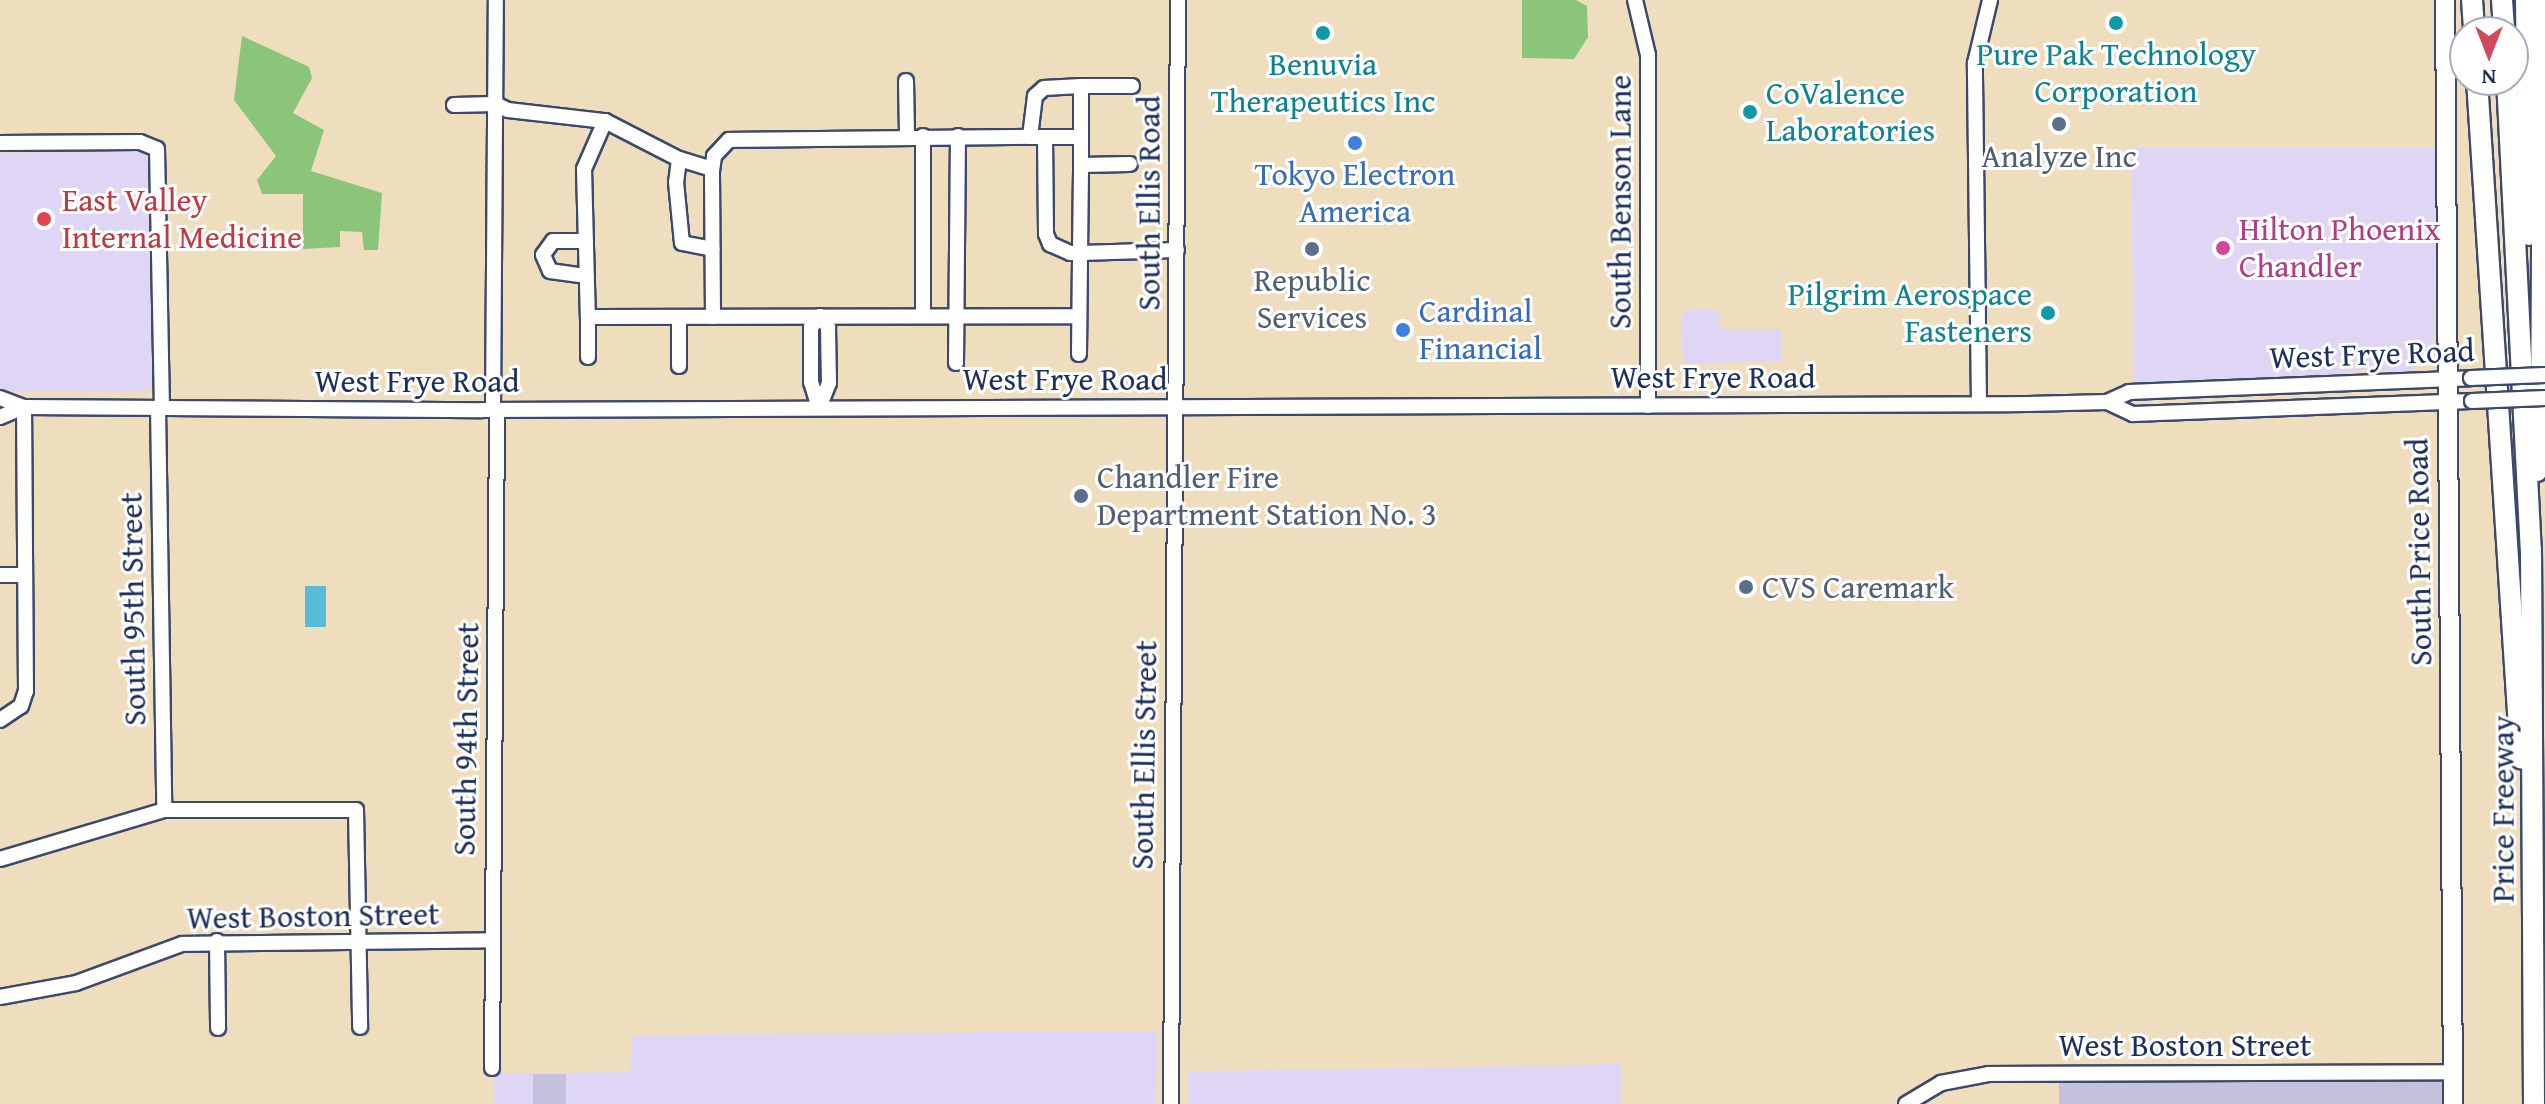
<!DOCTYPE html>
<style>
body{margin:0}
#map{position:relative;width:2545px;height:1104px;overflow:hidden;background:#efdebd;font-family:"Gentium Book Plus",serif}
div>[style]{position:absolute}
.built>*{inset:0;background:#dfd5f5;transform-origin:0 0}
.industrial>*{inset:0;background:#c3c1db;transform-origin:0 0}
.green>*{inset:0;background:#8ac57a}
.water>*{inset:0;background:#58bcd7;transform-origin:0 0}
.roads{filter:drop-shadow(2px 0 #3b496c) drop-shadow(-2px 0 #3b496c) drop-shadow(0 2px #3b496c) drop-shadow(0 -2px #3b496c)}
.minor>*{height:14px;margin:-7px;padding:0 7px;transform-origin:7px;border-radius:7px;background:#fff}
.major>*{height:18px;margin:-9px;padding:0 9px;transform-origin:9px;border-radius:9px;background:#fff}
.highway>*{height:20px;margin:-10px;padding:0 10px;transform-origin:10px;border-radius:10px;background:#fff}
.bridges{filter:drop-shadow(2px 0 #3b496c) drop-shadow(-2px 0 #3b496c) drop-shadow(0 2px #3b496c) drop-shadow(0 -2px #3b496c)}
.minor-bridge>*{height:14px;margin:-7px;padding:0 7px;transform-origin:7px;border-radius:7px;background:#fff}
.dots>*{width:22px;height:22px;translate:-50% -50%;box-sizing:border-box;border:4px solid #fff;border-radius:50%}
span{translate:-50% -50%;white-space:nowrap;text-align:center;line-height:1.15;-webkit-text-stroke:6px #fff;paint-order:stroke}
.culture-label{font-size:32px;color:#0d838f}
.left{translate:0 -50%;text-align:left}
.right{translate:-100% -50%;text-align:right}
.service-label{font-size:32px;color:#4e5e75}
.shop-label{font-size:32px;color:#366cbe}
.health-label{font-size:32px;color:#be3a42}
.street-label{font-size:32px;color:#1b2f5e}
.hotel-label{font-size:32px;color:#b23c85}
.north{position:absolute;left:2449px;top:16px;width:80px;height:80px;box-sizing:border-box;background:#fff;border:2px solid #a4acbf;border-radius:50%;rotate:180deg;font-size:22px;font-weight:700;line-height:32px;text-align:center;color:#1b2f5e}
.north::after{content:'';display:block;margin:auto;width:28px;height:36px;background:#d1495b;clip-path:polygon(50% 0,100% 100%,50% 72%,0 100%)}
</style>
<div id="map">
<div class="built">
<div style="clip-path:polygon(2131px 148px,2437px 148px,2434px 339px,2428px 359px,2408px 372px,2370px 369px,2304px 378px,2134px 385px)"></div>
<div style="clip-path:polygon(142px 152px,153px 167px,152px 386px,147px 391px,0 391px,0 153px)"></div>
<div style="clip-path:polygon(1690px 310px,1718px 310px,1721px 329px,1781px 329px,1782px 361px,1683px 364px,1681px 323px,1683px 313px)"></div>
<div style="clip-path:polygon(1158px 1031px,1156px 1104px,494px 1104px,493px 1074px,630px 1072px,632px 1035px)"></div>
<div style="left:1621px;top:1064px;width:40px;height:433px;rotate:89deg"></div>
</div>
<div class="industrial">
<div style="left:2453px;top:1072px;width:32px;height:394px;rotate:90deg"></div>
<div style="left:533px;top:1074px;width:33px;height:30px"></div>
</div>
<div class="green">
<div style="clip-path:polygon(1522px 0,1576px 0,1587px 6px,1588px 37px,1574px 59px,1522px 58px)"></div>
<div style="clip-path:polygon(242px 36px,309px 67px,312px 78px,293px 113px,324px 130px,311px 171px,382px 193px,378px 250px,364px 250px,362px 232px,340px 231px,340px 247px,303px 249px,303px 194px,262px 194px,257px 180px,276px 156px,234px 100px)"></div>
</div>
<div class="water">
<div style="left:305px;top:586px;width:21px;height:41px"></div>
</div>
<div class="roads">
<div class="minor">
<div style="left:1635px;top:0;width:57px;rotate:76.7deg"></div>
<div style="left:1648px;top:55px;width:351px;rotate:90deg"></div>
<div style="left:906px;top:81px;width:54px;rotate:88.9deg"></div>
<div style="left:1081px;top:86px;width:51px"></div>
<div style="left:454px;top:105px;width:42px;rotate:-1.4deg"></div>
<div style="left:496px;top:104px;width:13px;rotate:27deg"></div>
<div style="left:508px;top:110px;width:98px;rotate:6.5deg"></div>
<div style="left:605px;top:121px;width:52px;rotate:113.6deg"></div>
<div style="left:584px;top:169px;width:148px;rotate:88.5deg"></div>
<div style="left:588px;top:317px;width:491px;rotate:-0.1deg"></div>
<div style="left:605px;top:121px;width:83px;rotate:27.2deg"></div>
<div style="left:923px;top:136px;width:180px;rotate:90deg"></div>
<div style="left:1045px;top:137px;width:97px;rotate:89.4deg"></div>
<div style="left:1046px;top:234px;width:11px;rotate:68deg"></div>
<div style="left:1050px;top:244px;width:22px;rotate:24deg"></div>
<div style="left:1070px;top:253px;width:10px"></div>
<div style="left:1080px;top:253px;width:85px;rotate:-89.3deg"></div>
<div style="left:1081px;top:168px;width:82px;rotate:-90deg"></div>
<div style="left:1081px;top:86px;width:37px;rotate:177deg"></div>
<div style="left:1044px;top:88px;width:12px;rotate:138deg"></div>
<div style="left:1035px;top:96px;width:41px;rotate:97deg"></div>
<div style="left:1030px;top:137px;width:51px"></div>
<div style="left:0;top:143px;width:140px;rotate:-0.4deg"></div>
<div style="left:140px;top:142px;width:18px;rotate:22deg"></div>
<div style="left:157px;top:149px;width:258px;rotate:88.9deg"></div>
<div style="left:1081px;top:165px;width:49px;rotate:-1.2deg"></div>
<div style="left:712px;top:169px;width:34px;rotate:-163deg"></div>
<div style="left:679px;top:159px;width:23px;rotate:97deg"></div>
<div style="left:676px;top:182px;width:61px;rotate:84.4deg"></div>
<div style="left:682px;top:243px;width:31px;rotate:11deg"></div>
<div style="left:586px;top:241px;width:33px;rotate:180deg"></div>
<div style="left:553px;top:241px;width:17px;rotate:126deg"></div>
<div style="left:543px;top:255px;width:17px;rotate:66deg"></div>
<div style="left:550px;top:271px;width:37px;rotate:8deg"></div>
<div style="left:820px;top:316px;width:14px;rotate:54deg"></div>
<div style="left:828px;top:327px;width:56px;rotate:89deg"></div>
<div style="left:829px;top:383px;width:27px;rotate:112deg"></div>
<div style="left:819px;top:408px;width:27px;rotate:-107deg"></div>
<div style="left:811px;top:382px;width:55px;rotate:-90deg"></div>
<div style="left:811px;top:327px;width:14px;rotate:-51deg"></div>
<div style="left:713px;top:317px;width:146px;rotate:-90.4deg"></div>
<div style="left:712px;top:171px;width:15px;rotate:-82deg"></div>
<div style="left:714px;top:156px;width:22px;rotate:-47deg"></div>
<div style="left:729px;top:140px;width:301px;rotate:-0.6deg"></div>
<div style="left:1079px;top:354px;width:101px;rotate:-89.4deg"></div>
<div style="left:1080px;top:253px;width:97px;rotate:-1.8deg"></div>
<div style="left:588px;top:357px;width:40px;rotate:-90deg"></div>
<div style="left:956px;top:363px;width:227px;rotate:-89.5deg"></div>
<div style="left:679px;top:366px;width:49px;rotate:-90deg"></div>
<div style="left:0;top:398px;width:26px;rotate:21deg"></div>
<div style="left:24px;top:407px;width:458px;rotate:0.4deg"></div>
<div style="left:482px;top:410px;width:1546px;rotate:-0.22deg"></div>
<div style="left:2028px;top:404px;width:79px;rotate:-1.5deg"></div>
<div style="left:2107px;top:402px;width:24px;rotate:-24deg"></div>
<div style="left:2129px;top:392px;width:342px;rotate:-2.3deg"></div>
<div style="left:2107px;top:402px;width:29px;rotate:25deg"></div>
<div style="left:2133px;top:414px;width:339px;rotate:-2.2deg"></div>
<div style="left:1979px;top:404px;width:341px;rotate:-90.7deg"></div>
<div style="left:1975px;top:63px;width:65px;rotate:-76.6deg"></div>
<div style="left:158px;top:407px;width:403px;rotate:89.1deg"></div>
<div style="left:493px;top:410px;width:410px;rotate:-89.6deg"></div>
<div style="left:0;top:417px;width:26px;rotate:-23deg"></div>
<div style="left:0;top:575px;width:25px"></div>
<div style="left:0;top:720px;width:25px;rotate:-34deg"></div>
<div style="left:21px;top:706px;width:16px;rotate:-72deg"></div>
<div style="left:26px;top:691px;width:284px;rotate:-90.4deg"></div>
<div style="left:0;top:859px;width:171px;rotate:-16.6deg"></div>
<div style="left:164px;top:810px;width:192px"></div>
<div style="left:356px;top:810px;width:217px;rotate:88.9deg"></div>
<div style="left:217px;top:941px;width:87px;rotate:89.3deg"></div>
<div style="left:0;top:997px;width:77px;rotate:-10.4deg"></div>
<div style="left:76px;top:983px;width:113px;rotate:-20.2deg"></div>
<div style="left:182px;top:944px;width:310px;rotate:-0.7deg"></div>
<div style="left:492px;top:1068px;width:658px;rotate:-89.56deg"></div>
<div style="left:1171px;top:1104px;width:1104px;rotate:-89.64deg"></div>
<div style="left:1906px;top:1104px;width:41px;rotate:-31deg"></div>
<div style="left:1941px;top:1083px;width:48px;rotate:-10.8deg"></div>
<div style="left:1988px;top:1074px;width:465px;rotate:-0.2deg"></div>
</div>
<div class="major">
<div style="left:2445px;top:0;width:1104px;rotate:89.58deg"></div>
</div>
<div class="highway">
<div style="left:2472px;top:0;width:32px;rotate:86deg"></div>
<div style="left:2502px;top:0;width:32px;rotate:86deg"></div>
<div style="left:2526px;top:0;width:235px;rotate:89.3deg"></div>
<div style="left:2477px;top:80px;width:680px;rotate:86.29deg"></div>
<div style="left:2507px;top:80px;width:470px;rotate:87.1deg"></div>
<div style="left:2531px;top:549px;width:555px;rotate:89.69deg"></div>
<div style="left:2537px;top:471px;width:28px;rotate:-82deg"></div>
<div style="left:2541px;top:443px;width:443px;rotate:-89.7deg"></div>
</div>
</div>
<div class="bridges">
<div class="minor-bridge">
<div style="left:2471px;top:378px;width:74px;rotate:-2.3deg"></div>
<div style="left:2472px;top:401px;width:73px;rotate:-2.4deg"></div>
</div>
</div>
<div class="dots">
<div style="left:2116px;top:23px;background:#0f9aa8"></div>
<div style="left:1323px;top:33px;background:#0f9aa8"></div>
<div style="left:1750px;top:112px;background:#0f9aa8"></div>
<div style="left:2059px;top:124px;background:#5c6f8a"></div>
<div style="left:1355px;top:143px;background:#3f7fe0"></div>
<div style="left:44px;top:219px;background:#e0444e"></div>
<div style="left:2223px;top:248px;background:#d1479c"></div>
<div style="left:1312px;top:249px;background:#5c6f8a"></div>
<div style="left:2048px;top:313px;background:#0f9aa8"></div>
<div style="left:1403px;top:330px;background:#3f7fe0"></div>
<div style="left:1081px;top:496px;background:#5c6f8a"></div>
<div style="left:1746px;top:587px;background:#5c6f8a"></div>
</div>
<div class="culture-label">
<span style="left:2116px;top:73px">Pure Pak Technology<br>Corporation</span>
<span style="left:1323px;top:83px">Benuvia<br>Therapeutics Inc</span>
<span class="left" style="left:1766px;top:112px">CoValence<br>Laboratories</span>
<span class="right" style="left:2032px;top:313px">Pilgrim Aerospace<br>Fasteners</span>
</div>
<div class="service-label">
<span style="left:2059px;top:156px">Analyze Inc</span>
<span style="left:1312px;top:299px">Republic<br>Services</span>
<span class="left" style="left:1097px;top:496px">Chandler Fire<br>Department Station No. 3</span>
<span class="left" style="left:1762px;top:587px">CVS Caremark</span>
</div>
<div class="shop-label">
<span style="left:1355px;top:193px">Tokyo Electron<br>America</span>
<span class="left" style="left:1419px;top:330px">Cardinal<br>Financial</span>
</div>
<div class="health-label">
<span class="left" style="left:62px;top:219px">East Valley<br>Internal Medicine</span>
</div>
<div class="street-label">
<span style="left:1620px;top:202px;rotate:-90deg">South Benson Lane</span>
<span style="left:1149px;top:203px;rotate:-90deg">South Ellis Road</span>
<span style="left:2372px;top:354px;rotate:-2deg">West Frye Road</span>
<span style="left:1713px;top:377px">West Frye Road</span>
<span style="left:1065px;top:379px">West Frye Road</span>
<span style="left:417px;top:381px">West Frye Road</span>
<span style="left:2419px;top:552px;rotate:-91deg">South Price Road</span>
<span style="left:133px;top:609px;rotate:-91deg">South 95th Street</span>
<span style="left:466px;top:739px;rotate:-89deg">South 94th Street</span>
<span style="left:1144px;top:755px;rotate:-89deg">South Ellis Street</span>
<span style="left:2503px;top:809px;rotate:-90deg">Price Freeway</span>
<span style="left:313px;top:916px;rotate:-1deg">West Boston Street</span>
<span style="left:2185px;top:1045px">West Boston Street</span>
</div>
<div class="hotel-label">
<span class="left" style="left:2239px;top:248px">Hilton Phoenix<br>Chandler</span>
</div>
<div class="north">N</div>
</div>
